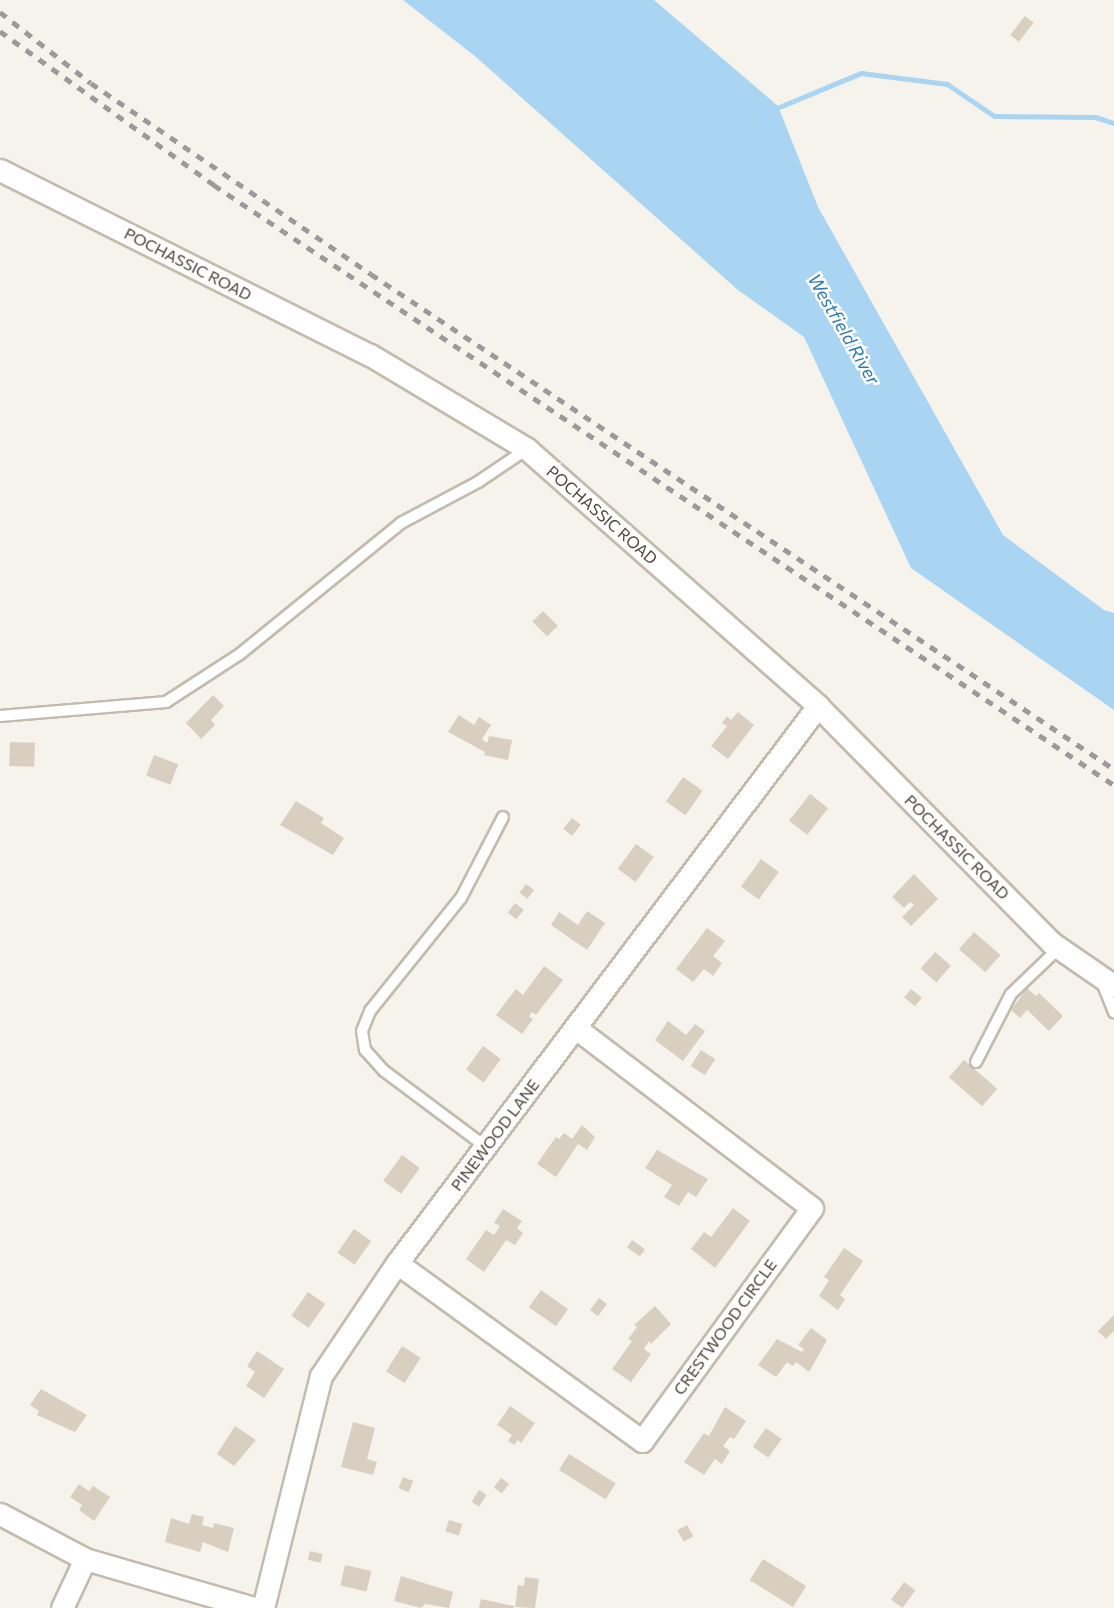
<!DOCTYPE html>
<style>
body{margin:0}
#map{position:relative;width:1114px;height:1608px;overflow:hidden;background:#f6f3ec;font-family:Commissioner,sans-serif}
div>[style]{position:absolute}
.water>*{inset:0;background:#a9d4f2}
.stream>*{height:5px;margin:-2.5px;padding:0 2.5px;transform-origin:2.5px;border-radius:2.5px;background:#a9d4f2}
.building>*{inset:0;background:#d8cfc1;transform-origin:0 0}
.roads{filter:drop-shadow(2px 0 #c2bbae) drop-shadow(-2px 0 #c2bbae) drop-shadow(0 2px #c2bbae) drop-shadow(0 -2px #c2bbae)}
.service>*{height:10px;margin:-5px;padding:0 5px;transform-origin:5px;border-radius:5px;background:#fff}
.minor>*{height:21px;margin:-10.5px;padding:0 10.5px;transform-origin:10.5px;border-radius:10.5px;background:#fff}
.rail>*{height:4.5px;margin-top:-2.25px;transform-origin:0;background:repeating-linear-gradient(90deg,#9a9a9a 0 8px,transparent 0 16px)}
span{translate:-50% -50%;white-space:nowrap;text-align:center;line-height:1.15;-webkit-text-stroke:5px #fff;paint-order:stroke}
.street-label{font-size:16px;color:#4b4439}
.water-label{font-size:18px;color:#2e7ab2;font-style:italic}
</style>
<div id="map">
<div class="water">
<div style="clip-path:polygon(403px 0,654px 0,778px 106px,818px 207px,1003px 535px,1104px 610px,1114px 613px,1114px 710px,911px 568px,804px 337px,738px 290px,476px 57px)"></div>
</div>
<div class="stream">
<div style="left:772px;top:110px;width:96px;rotate:-22.6deg"></div>
<div style="left:861px;top:73px;width:87px;rotate:7.3deg"></div>
<div style="left:947px;top:84px;width:57px;rotate:34.2deg"></div>
<div style="left:994px;top:116px;width:101px;rotate:0.6deg"></div>
<div style="left:1095px;top:117px;width:20px;rotate:18deg"></div>
</div>
<div class="building">
<div style="left:1025px;top:16px;width:11px;height:24px;rotate:38deg"></div>
<div style="left:543px;top:611px;width:21px;height:15px;rotate:45deg"></div>
<div style="clip-path:polygon(213px 695px,224px 706px,211px 720px,215px 725px,201px 739px,186px 723px)"></div>
<div style="clip-path:polygon(738px 712px,754px 725px,728px 759px,711px 746px,727px 726px,722px 723px,727px 716px,731px 720px)"></div>
<div style="clip-path:polygon(459px 715px,474px 725px,479px 717px,491px 725px,482px 739px,487px 743px,489px 736px,512px 740px,508px 760px,484px 755px,485px 752px,448px 732px)"></div>
<div style="left:10px;top:742px;width:25px;height:24px;rotate:2deg"></div>
<div style="left:154px;top:755px;width:26px;height:22px;rotate:21deg"></div>
<div style="left:683px;top:777px;width:24px;height:30px;rotate:35deg"></div>
<div style="left:810px;top:794px;width:23px;height:34px;rotate:38deg"></div>
<div style="clip-path:polygon(296px 801px,324px 818px,321px 823px,344px 838px,333px 855px,280px 825px)"></div>
<div style="left:572px;top:818px;width:11px;height:14px;rotate:38deg"></div>
<div style="left:636px;top:844px;width:22px;height:31px;rotate:36deg"></div>
<div style="left:761px;top:859px;width:22px;height:34px;rotate:36deg"></div>
<div style="clip-path:polygon(914px 874px,938px 899px,911px 926px,902px 917px,914px 905px,910px 902px,904px 908px,892px 897px)"></div>
<div style="left:526px;top:884px;width:10px;height:11px;rotate:37deg"></div>
<div style="left:515px;top:903px;width:11px;height:12px;rotate:38deg"></div>
<div style="clip-path:polygon(587px 911px,605px 923px,587px 950px,551px 925px,559px 912px,578px 925px)"></div>
<div style="clip-path:polygon(707px 928px,725px 941px,713px 956px,722px 963px,713px 976px,704px 969px,693px 982px,676px 969px)"></div>
<div style="left:974px;top:932px;width:35px;height:23px;rotate:41deg"></div>
<div style="left:935px;top:952px;width:21px;height:22px;rotate:41deg"></div>
<div style="clip-path:polygon(544px 966px,563px 980px,536px 1015px,532px 1012px,529px 1016px,533px 1019px,522px 1034px,496px 1015px,516px 989px,523px 995px)"></div>
<div style="clip-path:polygon(1027px 988px,1036px 996px,1039px 993px,1063px 1016px,1049px 1031px,1027px 1010px,1020px 1018px,1011px 1010px)"></div>
<div style="left:911px;top:989px;width:14px;height:11px;rotate:39deg"></div>
<div style="clip-path:polygon(668px 1021px,686px 1035px,695px 1024px,705px 1031px,683px 1061px,655px 1040px)"></div>
<div style="left:483px;top:1046px;width:22px;height:29px;rotate:36deg"></div>
<div style="left:701px;top:1050px;width:17px;height:19px;rotate:33deg"></div>
<div style="left:964px;top:1060px;width:44px;height:23px;rotate:41deg"></div>
<div style="clip-path:polygon(582px 1125px,595px 1137px,587px 1150px,578px 1144px,556px 1177px,537px 1164px,556px 1137px,559px 1139px,564px 1133px,572px 1139px)"></div>
<div style="clip-path:polygon(657px 1150px,708px 1179px,696px 1197px,688px 1192px,679px 1206px,664px 1197px,672px 1185px,645px 1168px)"></div>
<div style="left:402px;top:1155px;width:22px;height:32px;rotate:36deg"></div>
<div style="clip-path:polygon(733px 1208px,750px 1221px,715px 1268px,691px 1249px,704px 1232px,711px 1237px)"></div>
<div style="clip-path:polygon(503px 1209px,522px 1221px,517px 1228px,523px 1233px,515px 1245px,506px 1240px,484px 1272px,466px 1259px,486px 1230px,494px 1235px,500px 1226px,494px 1223px)"></div>
<div style="left:354px;top:1229px;width:21px;height:29px;rotate:35deg"></div>
<div style="left:632px;top:1240px;width:16px;height:9px;rotate:35deg"></div>
<div style="clip-path:polygon(844px 1248px,863px 1261px,840px 1295px,845px 1299px,838px 1310px,819px 1296px,829px 1280px,824px 1277px)"></div>
<div style="left:541px;top:1290px;width:33px;height:21px;rotate:35deg"></div>
<div style="left:308px;top:1292px;width:21px;height:29px;rotate:35deg"></div>
<div style="left:599px;top:1298px;width:10px;height:15px;rotate:37deg"></div>
<div style="clip-path:polygon(655px 1306px,671px 1324px,651px 1344px,649px 1341px,644px 1349px,651px 1354px,631px 1382px,612px 1369px,632px 1341px,628px 1339px,637px 1327px,634px 1325px)"></div>
<div style="clip-path:polygon(1114px 1315px,1114px 1331px,1106px 1339px,1098px 1331px)"></div>
<div style="clip-path:polygon(811px 1328px,827px 1340px,809px 1372px,796px 1362px,793px 1366px,787px 1362px,776px 1377px,758px 1365px,777px 1339px,802px 1352px,804px 1349px,798px 1345px)"></div>
<div style="left:402px;top:1346px;width:22px;height:30px;rotate:32deg"></div>
<div style="clip-path:polygon(257px 1351px,284px 1369px,264px 1398px,246px 1386px,255px 1372px,247px 1366px)"></div>
<div style="clip-path:polygon(41px 1389px,87px 1415px,75px 1432px,37px 1415px,39px 1411px,30px 1405px)"></div>
<div style="clip-path:polygon(510px 1406px,535px 1423px,521px 1443px,518px 1440px,514px 1445px,508px 1441px,512px 1435px,497px 1425px)"></div>
<div style="clip-path:polygon(725px 1407px,746px 1421px,734px 1439px,730px 1437px,723px 1446px,730px 1451px,722px 1464px,715px 1459px,704px 1475px,684px 1462px,704px 1433px,709px 1436px)"></div>
<div style="clip-path:polygon(353px 1422px,375px 1428px,367px 1459px,377px 1462px,373px 1475px,341px 1467px)"></div>
<div style="clip-path:polygon(235px 1426px,256px 1440px,234px 1466px,217px 1454px)"></div>
<div style="left:766px;top:1428px;width:19px;height:23px;rotate:35deg"></div>
<div style="left:569px;top:1454px;width:55px;height:19px;rotate:32deg"></div>
<div style="left:403px;top:1477px;width:11px;height:12px;rotate:22deg"></div>
<div style="left:501px;top:1478px;width:10px;height:12px;rotate:37deg"></div>
<div style="clip-path:polygon(79px 1484px,89px 1491px,93px 1486px,110px 1497px,94px 1521px,79px 1510px,82px 1505px,70px 1497px)"></div>
<div style="left:479px;top:1490px;width:9px;height:14px;rotate:32deg"></div>
<div style="clip-path:polygon(192px 1514px,204px 1517px,202px 1525px,213px 1528px,214px 1523px,234px 1528px,228px 1552px,203px 1542px,200px 1552px,165px 1542px,171px 1518px,189px 1524px)"></div>
<div style="left:449px;top:1520px;width:14px;height:12px;rotate:17deg"></div>
<div style="left:687px;top:1525px;width:13px;height:11px;rotate:61deg"></div>
<div style="left:310px;top:1551px;width:13px;height:9px;rotate:13deg"></div>
<div style="left:763px;top:1559px;width:51px;height:25px;rotate:32deg"></div>
<div style="left:345px;top:1565px;width:27px;height:21px;rotate:13deg"></div>
<div style="clip-path:polygon(401px 1576px,453px 1592px,449px 1608px,425px 1604px,421px 1608px,394px 1601px)"></div>
<div style="clip-path:polygon(525px 1577px,539px 1579px,535px 1608px,515px 1607px,518px 1585px,524px 1586px)"></div>
<div style="left:904px;top:1582px;width:14px;height:22px;rotate:36deg"></div>
<div style="clip-path:polygon(481px 1599px,514px 1606px,514px 1608px,479px 1608px)"></div>
</div>
<div class="roads">
<div class="service">
<div style="left:0;top:716px;width:167px;rotate:-4.8deg"></div>
<div style="left:166px;top:702px;width:88px;rotate:-33deg"></div>
<div style="left:240px;top:654px;width:208px;rotate:-39.1deg"></div>
<div style="left:401px;top:523px;width:87px;rotate:-28deg"></div>
<div style="left:478px;top:482px;width:59px;rotate:-34deg"></div>
<div style="left:1101px;top:980px;width:35px;rotate:68deg"></div>
<div style="left:976px;top:1062px;width:76px;rotate:-62.8deg"></div>
<div style="left:1011px;top:994px;width:66px;rotate:-43.8deg"></div>
<div style="left:486px;top:1147px;width:127px;rotate:-143.3deg"></div>
<div style="left:384px;top:1071px;width:28px;rotate:-132deg"></div>
<div style="left:365px;top:1050px;width:19px;rotate:-99deg"></div>
<div style="left:362px;top:1031px;width:22px;rotate:-68deg"></div>
<div style="left:370px;top:1011px;width:145px;rotate:-51.2deg"></div>
<div style="left:461px;top:898px;width:91px;rotate:-62.6deg"></div>
</div>
<div class="minor">
<div style="left:0;top:170px;width:414px;rotate:26.6deg"></div>
<div style="left:370px;top:355px;width:183px;rotate:30.9deg"></div>
<div style="left:527px;top:449px;width:388px;rotate:41.4deg"></div>
<div style="left:818px;top:706px;width:333px;rotate:45.4deg"></div>
<div style="left:1052px;top:943px;width:75px;rotate:34.7deg"></div>
<div style="left:397px;top:1263px;width:303px;rotate:36deg"></div>
<div style="left:642px;top:1441px;width:288px;rotate:-53.9deg"></div>
<div style="left:812px;top:1208px;width:297px;rotate:-142.7deg"></div>
<div style="left:0;top:1514px;width:96px;rotate:27.9deg"></div>
<div style="left:85px;top:1559px;width:176px;rotate:16.2deg"></div>
<div style="left:62px;top:1608px;width:54px;rotate:-64.9deg"></div>
<div style="left:263px;top:1608px;width:239px;rotate:-76deg"></div>
<div style="left:321px;top:1376px;width:136px;rotate:-56.1deg"></div>
<div style="left:397px;top:1263px;width:698px;rotate:-52.92deg"></div>
</div>
</div>
<div class="rail">
<div style="left:0;top:12px;width:115px;rotate:38deg"></div>
<div style="left:91px;top:83px;width:339px;rotate:34.3deg"></div>
<div style="left:371px;top:274px;width:893px;rotate:33.67deg"></div>
<div style="left:0;top:31px;width:264px;rotate:35.7deg"></div>
<div style="left:214px;top:185px;width:1082px;rotate:33.69deg"></div>
</div>
<div class="street-label">
<span style="left:188px;top:264px;rotate:27deg">POCHASSIC ROAD</span>
<span style="left:602px;top:515px;rotate:41deg">POCHASSIC ROAD</span>
<span style="left:957px;top:847px;rotate:45deg">POCHASSIC ROAD</span>
<span style="left:495px;top:1135px;rotate:-53deg">PINEWOOD LANE</span>
<span style="left:725px;top:1327px;rotate:-54deg">CRESTWOOD CIRCLE</span>
</div>
<div class="water-label">
<span style="left:844px;top:329px;rotate:60deg">Westfield River</span>
</div>
</div>
